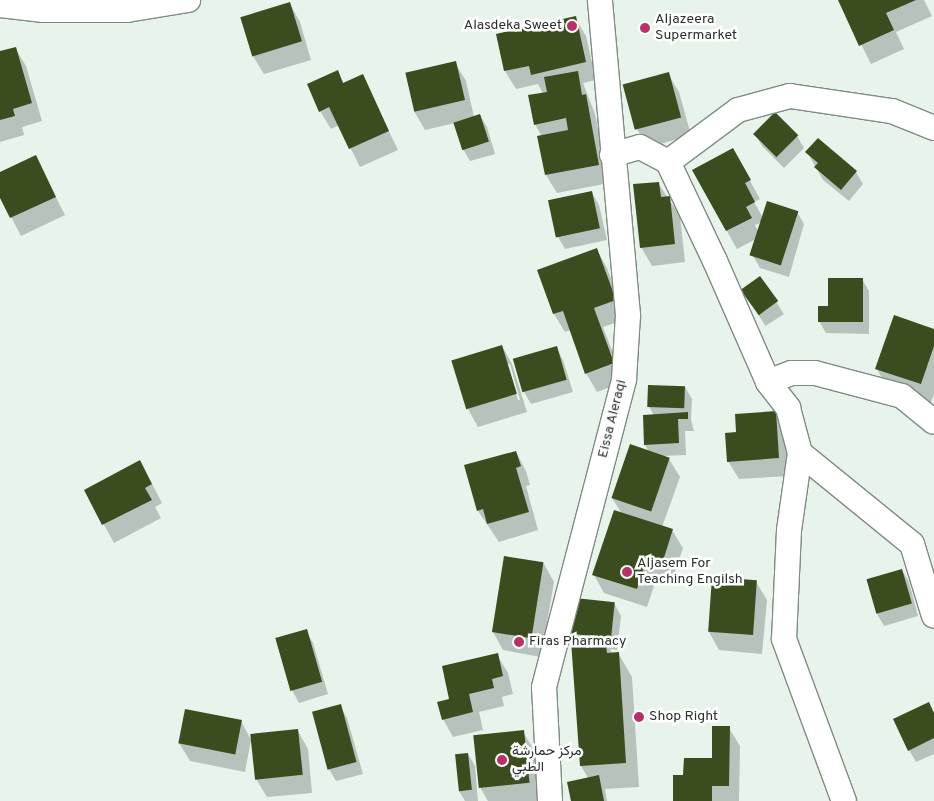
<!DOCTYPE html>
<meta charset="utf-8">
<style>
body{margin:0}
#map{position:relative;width:934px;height:801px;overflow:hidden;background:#e7f3eb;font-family:Overpass,Vazirmatn,sans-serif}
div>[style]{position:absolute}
.shadow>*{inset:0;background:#0003;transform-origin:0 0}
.building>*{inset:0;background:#3b4c1e;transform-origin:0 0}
.roads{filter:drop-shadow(1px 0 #808b84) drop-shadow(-1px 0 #808b84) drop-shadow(0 1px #808b84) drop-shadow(0 -1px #808b84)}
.minor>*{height:24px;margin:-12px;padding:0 12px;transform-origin:12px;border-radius:12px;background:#fff}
.dots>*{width:14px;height:14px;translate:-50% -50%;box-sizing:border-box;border:2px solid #fff;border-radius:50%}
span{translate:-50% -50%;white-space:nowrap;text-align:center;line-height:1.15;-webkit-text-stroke:5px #fff;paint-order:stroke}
.poi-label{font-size:14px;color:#2b302d}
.left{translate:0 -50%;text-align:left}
.right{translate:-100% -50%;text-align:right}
.street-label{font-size:14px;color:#2b302d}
</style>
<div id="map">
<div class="shadow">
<div style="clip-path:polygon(839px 0,924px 0,932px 16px,896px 32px,904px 49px,871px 64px)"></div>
<div style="clip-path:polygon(290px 4px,300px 22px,311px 60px,264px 74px,253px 56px,242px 18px)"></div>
<div style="clip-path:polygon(575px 18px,586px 36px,596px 80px,583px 83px,595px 114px,609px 183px,557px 193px,546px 175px,539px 137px,542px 137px,535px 124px,543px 94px,538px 84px,516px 89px,505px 71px,497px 35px)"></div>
<div style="clip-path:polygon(15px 48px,26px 66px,42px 121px,22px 127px,24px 135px,0 142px,0 53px)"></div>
<div style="clip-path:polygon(455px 63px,466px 81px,474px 117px,480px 115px,487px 127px,495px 154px,470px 161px,463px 149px,455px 123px,425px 130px,414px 111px)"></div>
<div style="clip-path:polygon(337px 72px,344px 84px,362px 76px,398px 150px,360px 167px,339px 125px,331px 129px,320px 111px)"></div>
<div style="clip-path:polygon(668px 74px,679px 92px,691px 135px,647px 148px,637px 129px)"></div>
<div style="clip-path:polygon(775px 114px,797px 136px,804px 148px,784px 168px,762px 146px,755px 134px)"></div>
<div style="clip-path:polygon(807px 152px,856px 172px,863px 184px,849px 201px,823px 180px)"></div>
<div style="clip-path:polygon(35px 157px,65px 215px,21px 236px,0 195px,0 174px)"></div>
<div style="clip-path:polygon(evenodd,743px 168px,760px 199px,754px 202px,763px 218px,797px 212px,804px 224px,789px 277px,760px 268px,753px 256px,758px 238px,737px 249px,693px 171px,743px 168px,762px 222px,759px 233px,755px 225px,762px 222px)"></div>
<div style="clip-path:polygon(658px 183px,680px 216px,685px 262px,652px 266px,641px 247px)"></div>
<div style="clip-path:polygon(592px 193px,599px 205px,607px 240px,565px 249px,558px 237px)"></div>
<div style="clip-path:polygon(597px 250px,607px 268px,626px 319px,603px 327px,624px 382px,597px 392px,586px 373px,571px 330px,565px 332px,554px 314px,539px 270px)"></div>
<div style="left:760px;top:277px;width:44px;height:22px;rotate:57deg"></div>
<div style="clip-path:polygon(862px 279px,869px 291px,869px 334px,826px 333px,819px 321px,829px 307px)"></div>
<div style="clip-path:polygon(934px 330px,934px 394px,931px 402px,887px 388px,877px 369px)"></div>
<div style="clip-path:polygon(evenodd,502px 346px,512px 364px,527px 412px,478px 427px,468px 409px,453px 361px,502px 346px,507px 364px,510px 364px,520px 400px,518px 400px,507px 364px)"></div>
<div style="clip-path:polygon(556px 347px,563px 360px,573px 392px,531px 404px,524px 392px,515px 359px)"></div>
<div style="clip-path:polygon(685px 387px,692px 399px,691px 420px,694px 431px,685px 431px,686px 455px,662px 456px,669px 459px,680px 477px,662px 527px,672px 530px,683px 548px,672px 581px,657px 577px,647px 607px,604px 593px,594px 575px,622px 514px,612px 498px,649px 452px,645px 445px,654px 416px,649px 406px)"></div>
<div style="clip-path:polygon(775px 412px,786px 430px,789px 476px,739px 479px,728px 461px,738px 433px)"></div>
<div style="clip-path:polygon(516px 452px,526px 471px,530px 485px,526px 486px,538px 530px,499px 542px,478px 511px)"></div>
<div style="clip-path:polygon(150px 480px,162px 503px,155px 507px,161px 518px,114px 543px,85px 490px)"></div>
<div style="clip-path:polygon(544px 564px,554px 582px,541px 657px,503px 650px,493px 632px)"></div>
<div style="clip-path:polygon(902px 570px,909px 582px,918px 616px,884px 626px,877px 614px)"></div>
<div style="clip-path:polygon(756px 582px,767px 600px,762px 654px,719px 650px,709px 632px)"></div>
<div style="clip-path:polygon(614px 603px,621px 616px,617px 650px,610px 649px,613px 654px,618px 653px,632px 677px,639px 787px,605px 789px,607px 801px,572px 801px,588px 778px,581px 766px,572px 642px,577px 641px,572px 634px)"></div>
<div style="clip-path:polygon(306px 631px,313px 643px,328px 694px,299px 703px,292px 690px)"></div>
<div style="clip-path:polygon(497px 655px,508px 673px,513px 694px,502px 697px,504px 706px,479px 712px,483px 730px,453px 737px,443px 719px,451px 700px)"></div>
<div style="clip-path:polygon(340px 706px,347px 718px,363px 774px,336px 781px,329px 769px)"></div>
<div style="clip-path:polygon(934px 713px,934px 754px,916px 762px,909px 750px)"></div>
<div style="clip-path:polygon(241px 721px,251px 740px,245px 772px,190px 761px,179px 743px)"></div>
<div style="clip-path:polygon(729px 728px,740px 746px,739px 801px,674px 801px,685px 777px,713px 759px)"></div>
<div style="clip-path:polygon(298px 731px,308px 749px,312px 793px,267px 797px,256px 779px,252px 735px)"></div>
<div style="clip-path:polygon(523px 732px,534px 750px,540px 801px,488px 801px,481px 789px,475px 737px)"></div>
<div style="clip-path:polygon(468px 754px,475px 766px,478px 801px,465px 801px,459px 791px)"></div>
</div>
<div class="building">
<div style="clip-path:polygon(838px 0,916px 0,886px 13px,894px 30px,859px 46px)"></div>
<div style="left:290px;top:2px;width:41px;height:52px;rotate:73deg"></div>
<div style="clip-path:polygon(576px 16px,586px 62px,531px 75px,529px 66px,504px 71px,496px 34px)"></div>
<div style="clip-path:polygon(16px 47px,32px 103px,13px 109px,15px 116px,0 120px,0 51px)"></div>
<div style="left:456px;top:61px;width:40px;height:52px;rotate:77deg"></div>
<div style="clip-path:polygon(338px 70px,343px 83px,363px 74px,389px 131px,349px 149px,329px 107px,319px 112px,307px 84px)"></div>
<div style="clip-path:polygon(578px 71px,582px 95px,586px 94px,599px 165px,545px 175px,537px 136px,568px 130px,566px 118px,534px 125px,528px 95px,547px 92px,544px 77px)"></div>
<div style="left:669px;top:72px;width:47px;height:48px;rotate:75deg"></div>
<div style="left:775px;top:112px;width:33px;height:31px;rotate:45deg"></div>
<div style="left:480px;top:114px;width:29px;height:28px;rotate:72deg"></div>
<div style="clip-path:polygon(818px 138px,857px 171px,841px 190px,814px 167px,818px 163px,805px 152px)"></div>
<div style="clip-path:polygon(733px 148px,751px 180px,745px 183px,755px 202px,746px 207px,752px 218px,726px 231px,692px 170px)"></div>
<div style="clip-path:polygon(36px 155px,56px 197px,10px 218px,0 198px,0 172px)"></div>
<div style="clip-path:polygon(659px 182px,661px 197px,670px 196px,675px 244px,640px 248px,633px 184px)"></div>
<div style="left:592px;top:191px;width:38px;height:45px;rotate:78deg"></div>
<div style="left:767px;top:201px;width:33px;height:57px;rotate:18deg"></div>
<div style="clip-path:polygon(597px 248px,616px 300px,594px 308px,614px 363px,585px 374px,563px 311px,553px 314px,537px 270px)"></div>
<div style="left:760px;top:276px;width:31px;height:24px;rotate:54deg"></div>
<div style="clip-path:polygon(828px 278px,863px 278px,863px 322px,818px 322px,818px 306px,828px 306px)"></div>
<div style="clip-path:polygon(894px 315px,934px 329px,934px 346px,921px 384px,875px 369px)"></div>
<div style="left:502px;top:345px;width:51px;height:53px;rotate:73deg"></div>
<div style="left:557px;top:346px;width:35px;height:46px;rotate:74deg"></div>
<div style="left:648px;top:385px;width:37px;height:22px;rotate:2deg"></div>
<div style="clip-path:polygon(776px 411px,779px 458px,727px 462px,725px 433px,736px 432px,735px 414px)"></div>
<div style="clip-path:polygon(688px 412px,688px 419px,678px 419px,679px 443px,644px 445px,643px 415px)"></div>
<div style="left:630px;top:444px;width:42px;height:57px;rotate:19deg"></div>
<div style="clip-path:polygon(516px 451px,521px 466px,516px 468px,529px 512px,487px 524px,483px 509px,477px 511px,464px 465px)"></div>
<div style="clip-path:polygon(140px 460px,152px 484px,145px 488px,152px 500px,102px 525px,84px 490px)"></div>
<div style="clip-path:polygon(614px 510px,673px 529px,662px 564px,647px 559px,637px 589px,592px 575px)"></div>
<div style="left:504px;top:556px;width:40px;height:77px;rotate:9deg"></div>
<div style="left:902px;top:569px;width:36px;height:37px;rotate:74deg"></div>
<div style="left:712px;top:577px;width:45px;height:55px;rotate:4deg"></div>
<div style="left:575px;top:598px;width:40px;height:36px;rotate:6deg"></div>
<div style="left:307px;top:629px;width:55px;height:33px;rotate:74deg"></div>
<div style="clip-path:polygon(605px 638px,607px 653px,619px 652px,626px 763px,580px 766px,571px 641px)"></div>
<div style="clip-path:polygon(498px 653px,503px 676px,492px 679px,494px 688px,469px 694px,473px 712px,442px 720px,437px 702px,449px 699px,442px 666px)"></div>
<div style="clip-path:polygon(929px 702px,934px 713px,934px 738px,908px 751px,893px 719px)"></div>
<div style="left:341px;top:704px;width:60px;height:30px;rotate:75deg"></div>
<div style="left:185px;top:709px;width:58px;height:35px;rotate:11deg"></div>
<div style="clip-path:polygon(712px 726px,730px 726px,729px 786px,712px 786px,712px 801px,673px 801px,673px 775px,683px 775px,684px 758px,712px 758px)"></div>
<div style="left:298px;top:729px;width:46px;height:48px;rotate:84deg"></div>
<div style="left:524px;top:730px;width:53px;height:51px;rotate:84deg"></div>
<div style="left:468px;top:753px;width:37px;height:13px;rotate:84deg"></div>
<div style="clip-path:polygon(599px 775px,604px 801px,571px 801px,567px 782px)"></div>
</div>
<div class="roads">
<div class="minor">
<div style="left:0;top:5px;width:44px;rotate:6.5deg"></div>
<div style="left:44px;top:10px;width:83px"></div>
<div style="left:127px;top:10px;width:62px;rotate:-9.3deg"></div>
<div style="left:612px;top:155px;width:29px;rotate:-16deg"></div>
<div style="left:640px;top:147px;width:32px;rotate:28deg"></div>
<div style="left:668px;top:162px;width:110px;rotate:64.6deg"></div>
<div style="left:715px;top:261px;width:132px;rotate:66.3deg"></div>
<div style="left:768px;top:382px;width:33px;rotate:52deg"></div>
<div style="left:788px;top:408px;width:47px;rotate:75.1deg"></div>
<div style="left:800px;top:453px;width:78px;rotate:98.1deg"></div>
<div style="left:789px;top:530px;width:109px;rotate:92.6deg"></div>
<div style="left:784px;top:639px;width:173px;rotate:69.7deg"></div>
<div style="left:668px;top:162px;width:87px;rotate:-36.6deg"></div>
<div style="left:738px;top:110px;width:54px;rotate:-15.1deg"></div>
<div style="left:790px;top:96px;width:103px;rotate:8.4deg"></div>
<div style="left:892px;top:111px;width:45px;rotate:22deg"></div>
<div style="left:768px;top:382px;width:25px;rotate:-21deg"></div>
<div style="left:791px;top:373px;width:24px"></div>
<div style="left:815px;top:373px;width:90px;rotate:14.8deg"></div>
<div style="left:902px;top:396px;width:41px;rotate:39.1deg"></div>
<div style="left:800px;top:453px;width:144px;rotate:39.1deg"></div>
<div style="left:912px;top:544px;width:75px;rotate:73deg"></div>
<div style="left:550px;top:801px;width:114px;rotate:-93deg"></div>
<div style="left:544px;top:687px;width:318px;rotate:-75.4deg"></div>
<div style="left:624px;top:379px;width:64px;rotate:-86.4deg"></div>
<div style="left:628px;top:315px;width:316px;rotate:-95.1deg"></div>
</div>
</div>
<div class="dots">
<div style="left:572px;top:26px;background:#bb2f67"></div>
<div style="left:645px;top:28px;background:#bb2f67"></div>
<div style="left:627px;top:572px;background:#bb2f67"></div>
<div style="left:519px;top:642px;background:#bb2f67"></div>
<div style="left:639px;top:717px;background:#bb2f67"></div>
<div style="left:502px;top:760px;background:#bb2f67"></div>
</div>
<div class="poi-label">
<span class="left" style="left:655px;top:28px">Aljazeera<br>Supermarket</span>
<span class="right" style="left:562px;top:26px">Alasdeka Sweet</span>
<span class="left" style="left:637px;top:572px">Aljasem For<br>Teaching Engilsh</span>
<span class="left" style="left:529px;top:642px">Firas Pharmacy</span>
<span class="left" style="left:649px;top:717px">Shop Right</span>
<span class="left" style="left:512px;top:760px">مركز حمارشة<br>الطبي</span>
</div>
<div class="street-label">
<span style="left:613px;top:419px;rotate:-76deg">Eissa Aleraqi</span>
</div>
</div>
